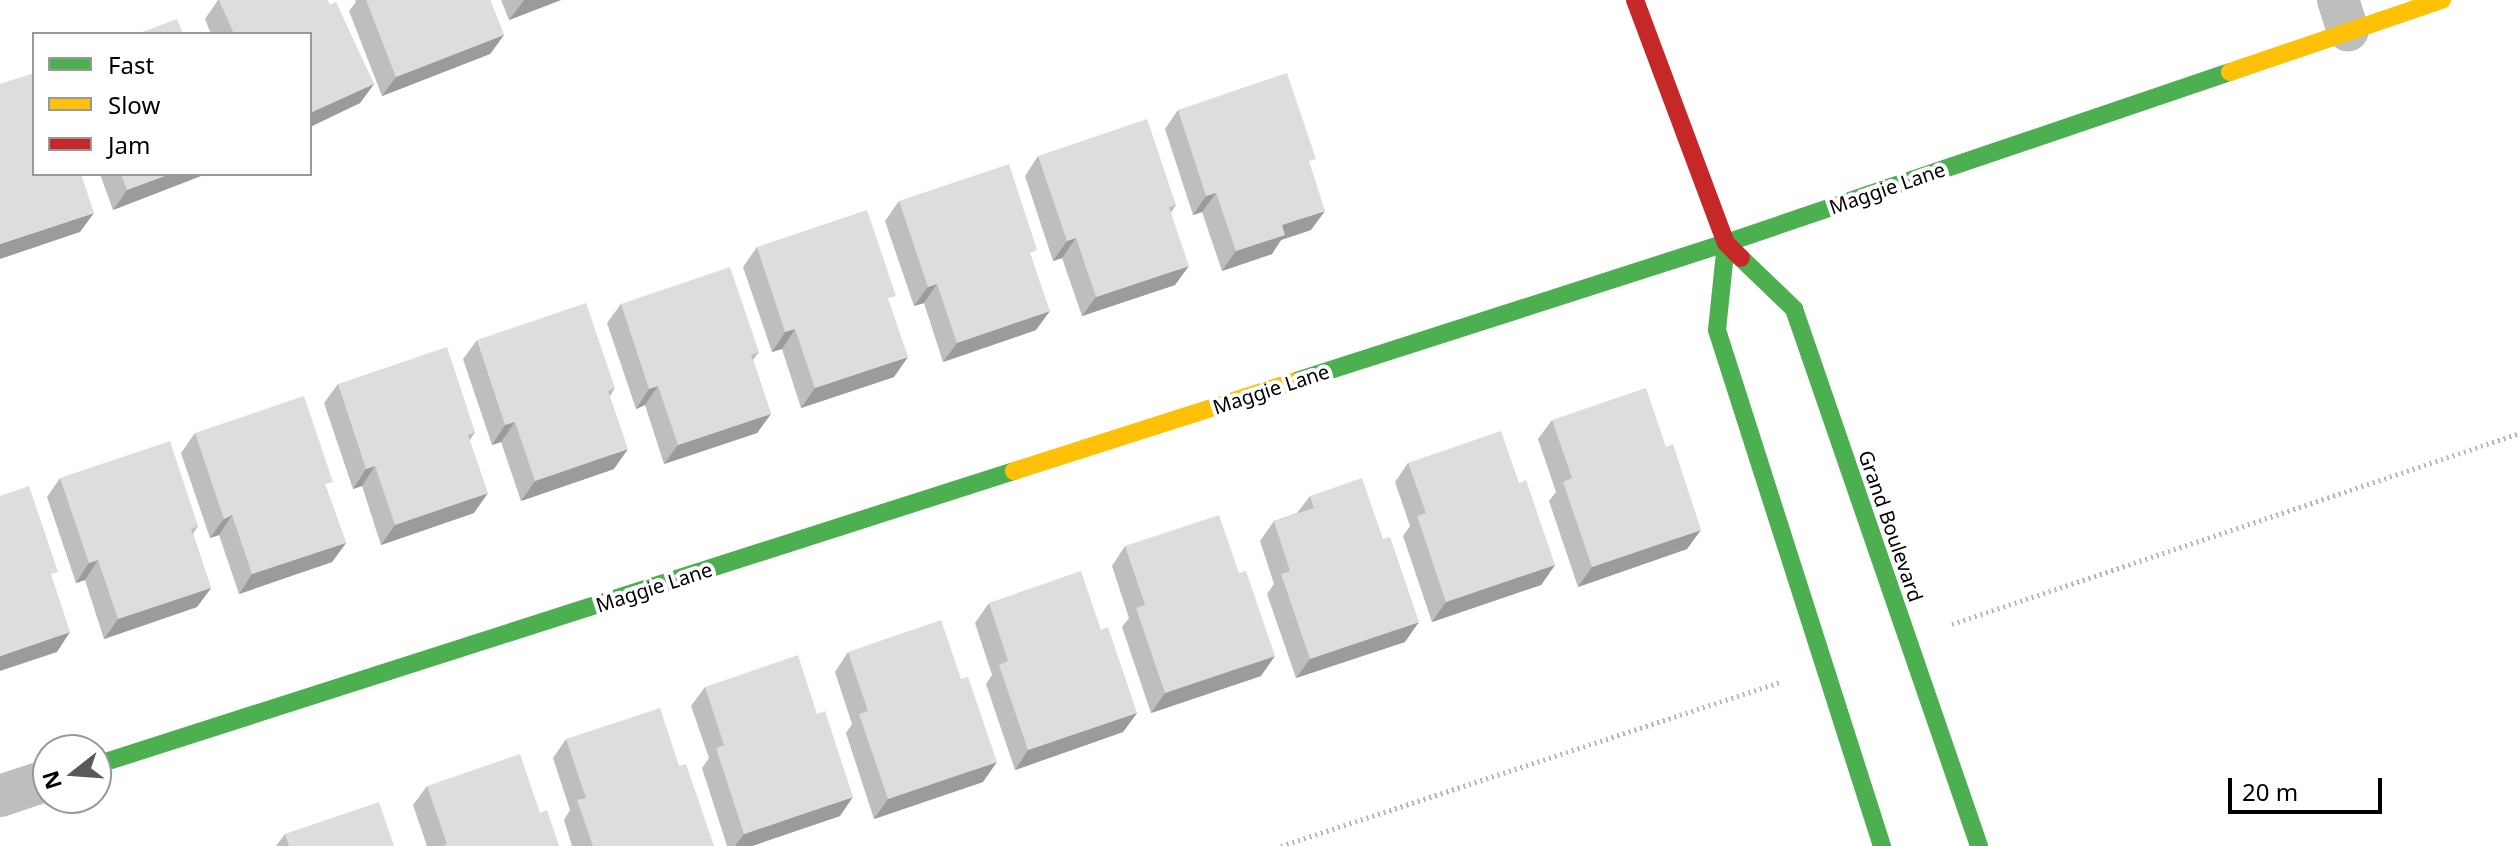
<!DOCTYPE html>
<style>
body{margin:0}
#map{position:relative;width:2520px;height:846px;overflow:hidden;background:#fff;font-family:"Noto Sans",sans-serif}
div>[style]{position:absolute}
.path>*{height:5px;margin-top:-2.5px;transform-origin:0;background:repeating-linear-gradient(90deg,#b8b8b8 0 2px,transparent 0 6px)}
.street>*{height:42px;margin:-21px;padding:0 21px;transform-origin:21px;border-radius:21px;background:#bebebe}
.fast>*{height:18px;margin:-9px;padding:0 9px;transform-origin:9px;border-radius:9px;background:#4caf50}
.slow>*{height:18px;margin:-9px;padding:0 9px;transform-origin:9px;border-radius:9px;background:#ffc107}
.jam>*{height:18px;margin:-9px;padding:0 9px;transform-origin:9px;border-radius:9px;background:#c62828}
.wall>*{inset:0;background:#bebebe}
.shaded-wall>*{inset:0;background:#9b9b9b}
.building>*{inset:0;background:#ddd}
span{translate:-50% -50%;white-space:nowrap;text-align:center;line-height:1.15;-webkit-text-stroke:8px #fff;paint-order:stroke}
.street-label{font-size:20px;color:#000}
.legend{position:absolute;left:32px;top:32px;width:280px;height:144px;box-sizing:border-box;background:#fff;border:2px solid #999;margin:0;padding:10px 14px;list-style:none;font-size:24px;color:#000}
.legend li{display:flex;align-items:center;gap:16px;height:40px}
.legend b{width:40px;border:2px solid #999}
.north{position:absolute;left:32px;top:734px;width:80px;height:80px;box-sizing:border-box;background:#fff;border:2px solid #999;border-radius:50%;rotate:253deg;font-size:22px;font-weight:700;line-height:32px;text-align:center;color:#000}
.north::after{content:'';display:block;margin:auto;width:28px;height:36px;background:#595959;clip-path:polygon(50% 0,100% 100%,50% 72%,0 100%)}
.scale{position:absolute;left:2228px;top:778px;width:154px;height:36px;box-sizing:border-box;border:4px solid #000;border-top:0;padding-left:10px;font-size:24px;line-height:28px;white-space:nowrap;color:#000;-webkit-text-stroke:6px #fff;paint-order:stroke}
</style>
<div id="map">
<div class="path">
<div style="left:1952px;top:624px;width:599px;rotate:-18.59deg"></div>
<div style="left:1281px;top:846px;width:525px;rotate:-18.19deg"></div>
</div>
<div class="street">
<div style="left:2338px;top:0;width:32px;rotate:72deg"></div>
<div style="left:0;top:796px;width:51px;rotate:-18.4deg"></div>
</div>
<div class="fast">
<div style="left:1726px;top:243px;width:87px;rotate:95.9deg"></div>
<div style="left:1717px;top:330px;width:542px;rotate:72.27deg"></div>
<div style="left:1741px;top:258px;width:74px;rotate:43.9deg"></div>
<div style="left:1794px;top:309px;width:568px;rotate:70.99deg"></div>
<div style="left:1293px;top:382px;width:455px;rotate:-17.8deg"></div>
<div style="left:1726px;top:243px;width:532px;rotate:-18.74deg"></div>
<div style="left:96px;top:765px;width:964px;rotate:-17.76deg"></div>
</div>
<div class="slow">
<div style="left:2230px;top:72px;width:224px;rotate:-18.8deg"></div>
<div style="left:1014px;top:471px;width:293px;rotate:-17.7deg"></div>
</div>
<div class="jam">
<div style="left:1635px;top:0;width:259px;rotate:69.5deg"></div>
<div style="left:1726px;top:243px;width:21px;rotate:45deg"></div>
</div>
<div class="wall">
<div style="clip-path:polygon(218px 0,327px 0,374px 84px,360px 103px,310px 127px,310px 34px,211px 34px,205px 19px)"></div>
<div style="clip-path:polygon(355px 0,490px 0,504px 35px,490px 54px,382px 96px,349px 11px,356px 2px)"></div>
<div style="clip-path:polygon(501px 0,561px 0,509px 20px)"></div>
<div style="clip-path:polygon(1178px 110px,1311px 166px,1311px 230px,1281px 240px,1272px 254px,1222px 271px,1202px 212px,1193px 215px,1165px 129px)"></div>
<div style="clip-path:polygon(1038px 156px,1176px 205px,1171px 213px,1175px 285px,1082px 316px,1062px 258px,1053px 261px,1025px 176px)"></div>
<div style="clip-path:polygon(100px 174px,206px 174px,113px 210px)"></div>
<div style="clip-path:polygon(899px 201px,1032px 258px,1036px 330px,943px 362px,924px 303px,914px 306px,885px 221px)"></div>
<div style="clip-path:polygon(757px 247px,890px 304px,894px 377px,801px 408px,782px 349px,772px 352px,743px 267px)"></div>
<div style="clip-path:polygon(621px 304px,759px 352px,753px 360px,771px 414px,757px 433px,664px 464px,645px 405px,636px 409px,607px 323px)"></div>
<div style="clip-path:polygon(477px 340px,615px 388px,610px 396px,614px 469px,521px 501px,501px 442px,492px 445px,463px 359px)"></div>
<div style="clip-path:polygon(338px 384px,475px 432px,470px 440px,474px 513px,381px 545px,362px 486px,353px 489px,324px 403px)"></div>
<div style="clip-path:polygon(1552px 420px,1687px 549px,1578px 587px,1549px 501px,1556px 492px,1538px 439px)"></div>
<div style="clip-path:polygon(195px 433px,327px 490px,346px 543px,332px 562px,239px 594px,219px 535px,210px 538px,181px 453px)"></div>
<div style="clip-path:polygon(1408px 463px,1519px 483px,1555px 565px,1541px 585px,1432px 622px,1403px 536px,1410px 526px,1395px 482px)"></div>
<div style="clip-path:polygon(60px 478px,198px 526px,193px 534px,211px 588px,197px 607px,104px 639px,85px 580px,76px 583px,47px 497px)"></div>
<div style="clip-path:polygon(1310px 496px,1405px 642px,1296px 678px,1267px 594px,1274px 584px,1260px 541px,1274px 521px,1297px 513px)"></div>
<div style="clip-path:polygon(1125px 546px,1261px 676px,1151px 713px,1122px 627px,1129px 618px,1112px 566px)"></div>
<div style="clip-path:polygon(989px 603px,1137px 713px,1123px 732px,1015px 770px,986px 684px,992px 675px,975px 623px)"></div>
<div style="clip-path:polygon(848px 652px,983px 782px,874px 819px,846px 733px,852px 724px,835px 672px)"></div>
<div style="clip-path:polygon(705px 687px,840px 816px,752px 846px,727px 846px,702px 768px,709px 758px,691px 706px)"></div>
<div style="clip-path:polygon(566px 739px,679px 766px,714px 846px,572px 846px,564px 820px,570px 810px,553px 758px)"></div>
<div style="clip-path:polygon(427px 786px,540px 813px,559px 846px,427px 846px,413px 805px)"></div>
<div style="clip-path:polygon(285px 834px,394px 846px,276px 846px)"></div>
</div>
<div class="shaded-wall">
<div style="clip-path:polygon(524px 0,561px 0,509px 20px)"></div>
<div style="clip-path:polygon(504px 35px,490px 54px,382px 96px,396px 77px)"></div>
<div style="clip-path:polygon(374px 84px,360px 103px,310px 127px,310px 113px)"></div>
<div style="clip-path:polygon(170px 174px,206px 174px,113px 210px,127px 190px)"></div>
<div style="clip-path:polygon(1216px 193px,1202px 212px,1193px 215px,1206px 196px)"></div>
<div style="clip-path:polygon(1325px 211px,1311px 230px,1281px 240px,1272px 254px,1222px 271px,1236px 251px,1282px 225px)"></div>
<div style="clip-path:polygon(94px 213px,80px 232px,0 259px,0 244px)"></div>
<div style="clip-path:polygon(1076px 238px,1062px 258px,1053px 261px,1067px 241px)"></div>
<div style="clip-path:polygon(1189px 266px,1175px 285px,1082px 316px,1096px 297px)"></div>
<div style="clip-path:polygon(937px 284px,924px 303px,914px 306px,928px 287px)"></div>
<div style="clip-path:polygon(1050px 311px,1036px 330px,943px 362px,957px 343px)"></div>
<div style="clip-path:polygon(795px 329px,782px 349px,772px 352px,785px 332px)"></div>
<div style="clip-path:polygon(908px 357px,894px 377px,801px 408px,815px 388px)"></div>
<div style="clip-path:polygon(658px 386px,645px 405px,636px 409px,649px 389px)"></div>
<div style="clip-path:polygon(771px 414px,757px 433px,664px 464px,678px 445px)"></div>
<div style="clip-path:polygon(515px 422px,501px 442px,492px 445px,505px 425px)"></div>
<div style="clip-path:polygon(628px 449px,614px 469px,521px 501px,535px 481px)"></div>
<div style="clip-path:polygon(375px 466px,362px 486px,353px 489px,366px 469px)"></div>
<div style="clip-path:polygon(488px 493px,474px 513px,381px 545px,395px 525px)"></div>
<div style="clip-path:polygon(232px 515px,219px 535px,210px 538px,224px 519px)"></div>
<div style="clip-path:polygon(1701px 530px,1687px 549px,1578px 587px,1592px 567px)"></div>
<div style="clip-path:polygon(346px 543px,332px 562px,239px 594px,252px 574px)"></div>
<div style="clip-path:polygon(98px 560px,85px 580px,76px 583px,89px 563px)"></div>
<div style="clip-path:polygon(1555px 565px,1541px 585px,1432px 622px,1446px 602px)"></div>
<div style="clip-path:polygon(211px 588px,197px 607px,104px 639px,118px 619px)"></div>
<div style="clip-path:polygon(1419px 622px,1405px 642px,1296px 678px,1310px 659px)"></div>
<div style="clip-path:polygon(70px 632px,57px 652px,0 671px,0 656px)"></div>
<div style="clip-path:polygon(1275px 656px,1261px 676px,1151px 713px,1165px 693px)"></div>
<div style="clip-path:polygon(1137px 713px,1123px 732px,1015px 770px,1028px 750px)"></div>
<div style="clip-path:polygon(997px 762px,983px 782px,874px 819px,888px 799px)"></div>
<div style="clip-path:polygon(853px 797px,840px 816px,752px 846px,735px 846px,744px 834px)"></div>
</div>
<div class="building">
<div style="clip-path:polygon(219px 0,327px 0,330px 5px,336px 2px,374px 84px,310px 113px,310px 34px,234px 34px)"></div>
<div style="clip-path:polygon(366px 0,490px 0,504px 35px,396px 77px)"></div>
<div style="clip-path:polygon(177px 19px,183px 34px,137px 34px)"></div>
<div style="clip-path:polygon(34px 73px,34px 174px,81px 174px,94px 213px,0 244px,0 84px)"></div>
<div style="clip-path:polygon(1287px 73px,1316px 159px,1309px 161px,1325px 211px,1282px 225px,1285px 235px,1236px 251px,1216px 193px,1206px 196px,1178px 110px)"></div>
<div style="clip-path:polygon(1147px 119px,1176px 205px,1169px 207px,1189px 266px,1096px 297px,1076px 238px,1067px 241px,1038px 156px)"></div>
<div style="clip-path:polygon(1009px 164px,1037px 250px,1030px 253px,1050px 311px,957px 343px,937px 284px,928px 287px,899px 201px)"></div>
<div style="clip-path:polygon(121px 174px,170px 174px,127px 190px)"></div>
<div style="clip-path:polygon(867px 210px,896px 296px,888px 298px,908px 357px,815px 388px,795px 329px,785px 332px,757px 247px)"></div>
<div style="clip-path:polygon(730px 267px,759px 352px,751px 355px,771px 414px,678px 445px,658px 386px,649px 389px,621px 304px)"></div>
<div style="clip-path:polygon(586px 303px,615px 388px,608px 391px,628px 449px,535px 481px,515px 422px,505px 425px,477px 340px)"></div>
<div style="clip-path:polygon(447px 347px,475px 432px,468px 435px,488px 493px,395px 525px,375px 466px,366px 469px,338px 384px)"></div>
<div style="clip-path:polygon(1646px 388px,1666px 447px,1673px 444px,1701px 530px,1592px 567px,1563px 482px,1572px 478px,1552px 420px)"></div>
<div style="clip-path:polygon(304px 396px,333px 482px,325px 484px,346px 543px,252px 574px,232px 515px,224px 519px,195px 433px)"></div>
<div style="clip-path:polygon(1501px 431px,1519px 483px,1526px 480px,1555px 565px,1446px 602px,1417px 516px,1426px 513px,1408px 463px)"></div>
<div style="clip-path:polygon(170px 441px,198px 526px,191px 529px,211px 588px,118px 619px,98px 560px,89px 563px,60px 478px)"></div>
<div style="clip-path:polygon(1362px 478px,1383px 539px,1390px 537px,1419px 622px,1310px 659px,1281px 574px,1290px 571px,1274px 521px,1314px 508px,1310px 496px)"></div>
<div style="clip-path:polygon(29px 486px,58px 572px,51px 574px,70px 632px,0 656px,0 496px)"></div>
<div style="clip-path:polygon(1219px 515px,1239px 573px,1246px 571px,1275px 656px,1165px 693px,1136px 608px,1145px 605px,1125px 546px)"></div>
<div style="clip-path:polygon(1081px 571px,1101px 630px,1108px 627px,1137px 713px,1028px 750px,999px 665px,1008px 661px,989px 603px)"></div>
<div style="clip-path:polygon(941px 620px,961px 679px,968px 677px,997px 762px,888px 799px,859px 714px,868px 711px,848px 652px)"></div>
<div style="clip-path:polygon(798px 655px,817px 714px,825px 711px,853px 797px,744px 834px,716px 748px,724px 745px,705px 687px)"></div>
<div style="clip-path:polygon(660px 708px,679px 766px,686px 764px,714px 846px,593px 846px,577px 800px,586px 798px,566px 739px)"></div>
<div style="clip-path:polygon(520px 754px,540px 813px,547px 810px,559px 846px,443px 846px,447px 844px,427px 786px)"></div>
<div style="clip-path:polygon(379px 802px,394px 846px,289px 846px,285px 834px)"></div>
</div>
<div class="street-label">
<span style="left:1887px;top:188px;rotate:-19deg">Maggie Lane</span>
<span style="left:1271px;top:389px;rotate:-18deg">Maggie Lane</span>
<span style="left:1891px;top:526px;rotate:71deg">Grand Boulevard</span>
<span style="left:654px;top:587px;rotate:-18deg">Maggie Lane</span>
</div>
<ul class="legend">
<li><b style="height:10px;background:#4caf50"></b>Fast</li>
<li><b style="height:10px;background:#ffc107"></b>Slow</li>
<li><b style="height:10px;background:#c62828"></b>Jam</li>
</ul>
<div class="north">N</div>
<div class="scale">20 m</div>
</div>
